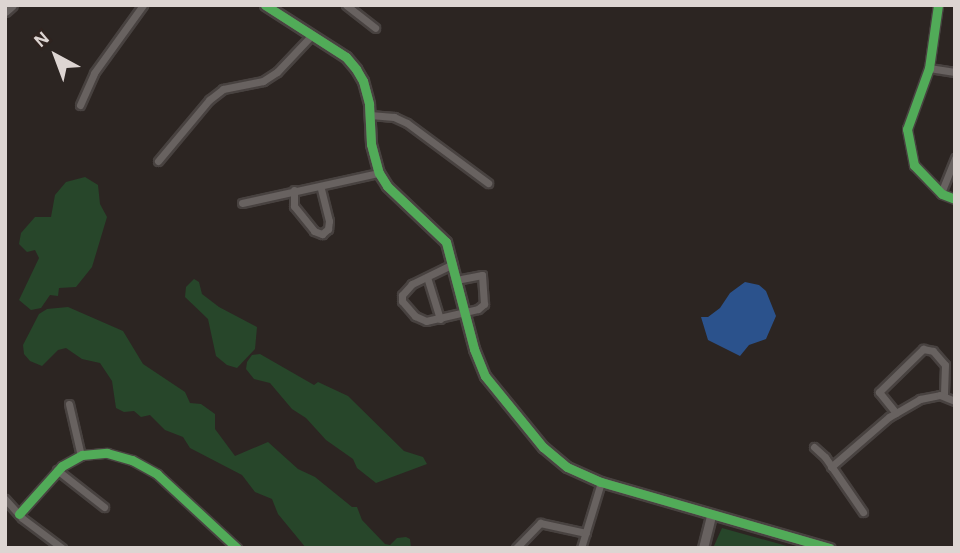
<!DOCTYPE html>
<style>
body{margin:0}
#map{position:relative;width:960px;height:553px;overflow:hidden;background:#2c2522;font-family:"Alegreya Sans",sans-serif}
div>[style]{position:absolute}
.green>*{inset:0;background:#27462a}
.water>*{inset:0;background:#2b528c}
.roads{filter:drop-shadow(2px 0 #484240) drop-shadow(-2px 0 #484240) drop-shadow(0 2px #484240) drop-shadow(0 -2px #484240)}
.minor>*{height:7px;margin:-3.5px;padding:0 3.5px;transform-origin:3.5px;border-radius:3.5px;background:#686260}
.tertiary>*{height:9px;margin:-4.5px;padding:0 4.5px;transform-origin:4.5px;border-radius:4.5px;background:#686260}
.cycleway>*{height:9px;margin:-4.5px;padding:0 4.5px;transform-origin:4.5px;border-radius:4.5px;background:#51ab58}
span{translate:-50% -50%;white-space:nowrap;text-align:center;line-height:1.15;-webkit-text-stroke:6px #2f231f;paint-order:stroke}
.frame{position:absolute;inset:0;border:7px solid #ddd5d2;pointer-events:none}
.north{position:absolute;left:21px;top:21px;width:70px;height:70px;-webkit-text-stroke:5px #2f231f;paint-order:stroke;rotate:319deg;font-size:19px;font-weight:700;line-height:28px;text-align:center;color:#ddd5d2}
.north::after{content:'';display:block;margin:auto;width:24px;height:32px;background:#ddd5d2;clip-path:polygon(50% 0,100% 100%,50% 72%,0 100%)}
</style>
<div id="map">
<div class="green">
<div style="clip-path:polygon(85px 177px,98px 185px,100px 204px,107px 217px,92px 267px,76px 287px,59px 288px,58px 296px,50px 295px,41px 308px,31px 310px,19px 300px,39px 258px,35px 250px,27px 252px,19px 244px,21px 233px,35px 217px,51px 217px,55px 195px,66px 182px)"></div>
<div style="clip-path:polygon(194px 279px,199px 282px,202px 294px,219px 307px,257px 327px,255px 349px,237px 368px,227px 365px,216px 356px,208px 319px,185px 297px,186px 287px)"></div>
<div style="clip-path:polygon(68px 307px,123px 331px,143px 364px,185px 392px,190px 403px,201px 404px,215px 414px,215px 429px,235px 456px,268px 442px,298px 469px,315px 477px,352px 507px,357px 507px,362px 520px,385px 544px,390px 545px,397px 538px,406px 537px,410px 539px,411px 548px,306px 548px,278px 514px,272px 499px,255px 492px,242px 475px,190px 448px,183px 437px,165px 430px,150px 415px,141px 417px,134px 411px,124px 412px,116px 408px,112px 381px,100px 363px,82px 359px,66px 348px,58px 350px,42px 366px,30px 361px,24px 354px,23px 345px,39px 314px,47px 309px)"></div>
<div style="clip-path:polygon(260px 354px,314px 385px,318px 382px,348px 396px,404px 451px,423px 457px,427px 464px,376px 483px,357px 468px,353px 459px,326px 440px,306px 418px,292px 409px,270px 383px,254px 379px,246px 369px,247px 362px,252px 355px)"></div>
<div style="clip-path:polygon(722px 528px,794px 548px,713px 548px)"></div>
</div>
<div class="water">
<div style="clip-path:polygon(745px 282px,759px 285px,766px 291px,776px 316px,766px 339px,749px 345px,740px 356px,708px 340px,701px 317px,708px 317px,720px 308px,730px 293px)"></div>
</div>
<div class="roads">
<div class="minor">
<div style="left:346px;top:5px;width:37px;rotate:38deg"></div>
<div style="left:938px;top:5px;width:64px;rotate:98.1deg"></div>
<div style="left:929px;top:68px;width:65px;rotate:109.8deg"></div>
<div style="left:907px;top:129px;width:37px;rotate:79deg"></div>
<div style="left:914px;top:165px;width:40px;rotate:46deg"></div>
<div style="left:942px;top:194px;width:14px;rotate:21deg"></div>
<div style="left:929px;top:68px;width:26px;rotate:9deg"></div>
<div style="left:80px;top:105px;width:35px;rotate:-66deg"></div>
<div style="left:94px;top:73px;width:84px;rotate:-54.2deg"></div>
<div style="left:370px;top:115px;width:24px;rotate:5deg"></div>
<div style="left:394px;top:117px;width:14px;rotate:25deg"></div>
<div style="left:407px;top:123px;width:101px;rotate:36.5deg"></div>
<div style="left:158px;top:161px;width:80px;rotate:-50.1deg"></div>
<div style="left:209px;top:100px;width:18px;rotate:-38deg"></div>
<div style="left:223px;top:89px;width:41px;rotate:-11.3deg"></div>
<div style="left:263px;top:81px;width:17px;rotate:-33deg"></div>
<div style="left:277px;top:72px;width:51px;rotate:-46.6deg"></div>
<div style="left:294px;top:190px;width:16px;rotate:90deg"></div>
<div style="left:294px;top:206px;width:32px;rotate:51deg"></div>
<div style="left:314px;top:231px;width:9px;rotate:21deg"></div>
<div style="left:322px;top:234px;width:8px;rotate:-40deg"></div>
<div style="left:328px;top:229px;width:8px;rotate:-83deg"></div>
<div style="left:329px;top:221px;width:36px;rotate:-104deg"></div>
<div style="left:941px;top:193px;width:38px;rotate:-68deg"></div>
<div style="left:242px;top:203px;width:140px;rotate:-12.4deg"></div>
<div style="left:453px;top:264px;width:46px;rotate:154deg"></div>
<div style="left:412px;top:284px;width:15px;rotate:132deg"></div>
<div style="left:402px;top:295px;width:6px;rotate:90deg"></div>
<div style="left:402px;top:301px;width:20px;rotate:49deg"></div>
<div style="left:415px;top:316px;width:12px;rotate:24deg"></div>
<div style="left:426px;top:321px;width:53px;rotate:-13deg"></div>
<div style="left:478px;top:309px;width:8px;rotate:-40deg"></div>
<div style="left:484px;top:304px;width:29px;rotate:-94deg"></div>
<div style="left:482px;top:275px;width:25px;rotate:169deg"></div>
<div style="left:427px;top:277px;width:44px;rotate:72.8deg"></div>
<div style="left:69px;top:404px;width:53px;rotate:77deg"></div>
<div style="left:896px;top:413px;width:27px;rotate:-129deg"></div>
<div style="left:879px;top:392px;width:62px;rotate:-44.3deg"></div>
<div style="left:923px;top:349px;width:10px;rotate:11deg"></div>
<div style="left:933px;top:351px;width:18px;rotate:49deg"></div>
<div style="left:945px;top:365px;width:31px;rotate:92deg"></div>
<div style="left:814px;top:447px;width:15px;rotate:42deg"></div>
<div style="left:825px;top:457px;width:67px;rotate:55.4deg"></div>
<div style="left:831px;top:467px;width:77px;rotate:-40.8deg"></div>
<div style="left:889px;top:417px;width:36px;rotate:-30deg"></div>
<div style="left:920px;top:399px;width:20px;rotate:-11deg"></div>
<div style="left:940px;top:395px;width:16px;rotate:22deg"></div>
<div style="left:57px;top:470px;width:60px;rotate:38.2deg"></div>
<div style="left:5px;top:499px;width:25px;rotate:48deg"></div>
<div style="left:22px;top:518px;width:50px;rotate:36.9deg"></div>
<div style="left:19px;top:514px;width:64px;rotate:-48.1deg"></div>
<div style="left:62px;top:466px;width:23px;rotate:-29deg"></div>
<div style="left:82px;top:455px;width:25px;rotate:-5deg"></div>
<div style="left:107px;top:453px;width:26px;rotate:16deg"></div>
<div style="left:132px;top:460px;width:29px;rotate:29deg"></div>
<div style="left:157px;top:474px;width:109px;rotate:42.8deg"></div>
<div style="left:516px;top:548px;width:35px;rotate:-46deg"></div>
<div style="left:540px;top:523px;width:47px;rotate:12.3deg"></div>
<div style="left:581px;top:548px;width:69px;rotate:-73.1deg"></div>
</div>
<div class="tertiary">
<div style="left:265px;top:5px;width:96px;rotate:32.7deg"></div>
<div style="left:346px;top:57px;width:16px;rotate:50deg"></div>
<div style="left:356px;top:69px;width:14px;rotate:60deg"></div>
<div style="left:363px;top:81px;width:24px;rotate:75deg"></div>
<div style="left:369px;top:104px;width:40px;rotate:87.1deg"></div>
<div style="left:371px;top:144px;width:30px;rotate:75deg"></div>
<div style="left:379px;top:173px;width:15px;rotate:58deg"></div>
<div style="left:387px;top:186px;width:81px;rotate:43.5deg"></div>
<div style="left:446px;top:242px;width:111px;rotate:75.3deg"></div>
<div style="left:474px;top:349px;width:29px;rotate:68deg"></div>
<div style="left:485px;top:376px;width:92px;rotate:50.8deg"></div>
<div style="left:543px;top:447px;width:31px;rotate:40deg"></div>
<div style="left:567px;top:467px;width:37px;rotate:24deg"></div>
<div style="left:601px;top:482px;width:238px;rotate:16.1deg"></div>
<div style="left:5px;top:11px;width:9px;rotate:-41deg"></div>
<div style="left:703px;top:548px;width:34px;rotate:-76deg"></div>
</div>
</div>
<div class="cycleway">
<div style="left:265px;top:5px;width:96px;rotate:32.7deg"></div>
<div style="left:346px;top:57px;width:16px;rotate:50deg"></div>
<div style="left:356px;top:69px;width:14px;rotate:60deg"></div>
<div style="left:363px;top:81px;width:24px;rotate:75deg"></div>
<div style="left:369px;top:104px;width:40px;rotate:87.1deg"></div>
<div style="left:371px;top:144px;width:30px;rotate:75deg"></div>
<div style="left:379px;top:173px;width:15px;rotate:58deg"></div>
<div style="left:387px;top:186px;width:81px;rotate:43.5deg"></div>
<div style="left:446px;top:242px;width:111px;rotate:75.3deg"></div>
<div style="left:474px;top:349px;width:29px;rotate:68deg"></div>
<div style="left:485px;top:376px;width:92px;rotate:50.8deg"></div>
<div style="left:543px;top:447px;width:31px;rotate:40deg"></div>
<div style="left:567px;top:467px;width:37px;rotate:24deg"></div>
<div style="left:601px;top:482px;width:238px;rotate:16.1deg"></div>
<div style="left:938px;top:5px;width:64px;rotate:98.1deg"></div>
<div style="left:929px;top:68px;width:65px;rotate:109.8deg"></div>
<div style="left:907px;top:129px;width:37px;rotate:79deg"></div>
<div style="left:914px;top:165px;width:40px;rotate:46deg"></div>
<div style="left:942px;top:194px;width:14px;rotate:21deg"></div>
<div style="left:19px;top:514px;width:64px;rotate:-48.1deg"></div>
<div style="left:62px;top:466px;width:23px;rotate:-29deg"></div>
<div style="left:82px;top:455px;width:25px;rotate:-5deg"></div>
<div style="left:107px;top:453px;width:26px;rotate:16deg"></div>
<div style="left:132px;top:460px;width:29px;rotate:29deg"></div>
<div style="left:157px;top:474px;width:109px;rotate:42.8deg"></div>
</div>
<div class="frame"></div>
<div class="north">N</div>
</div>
